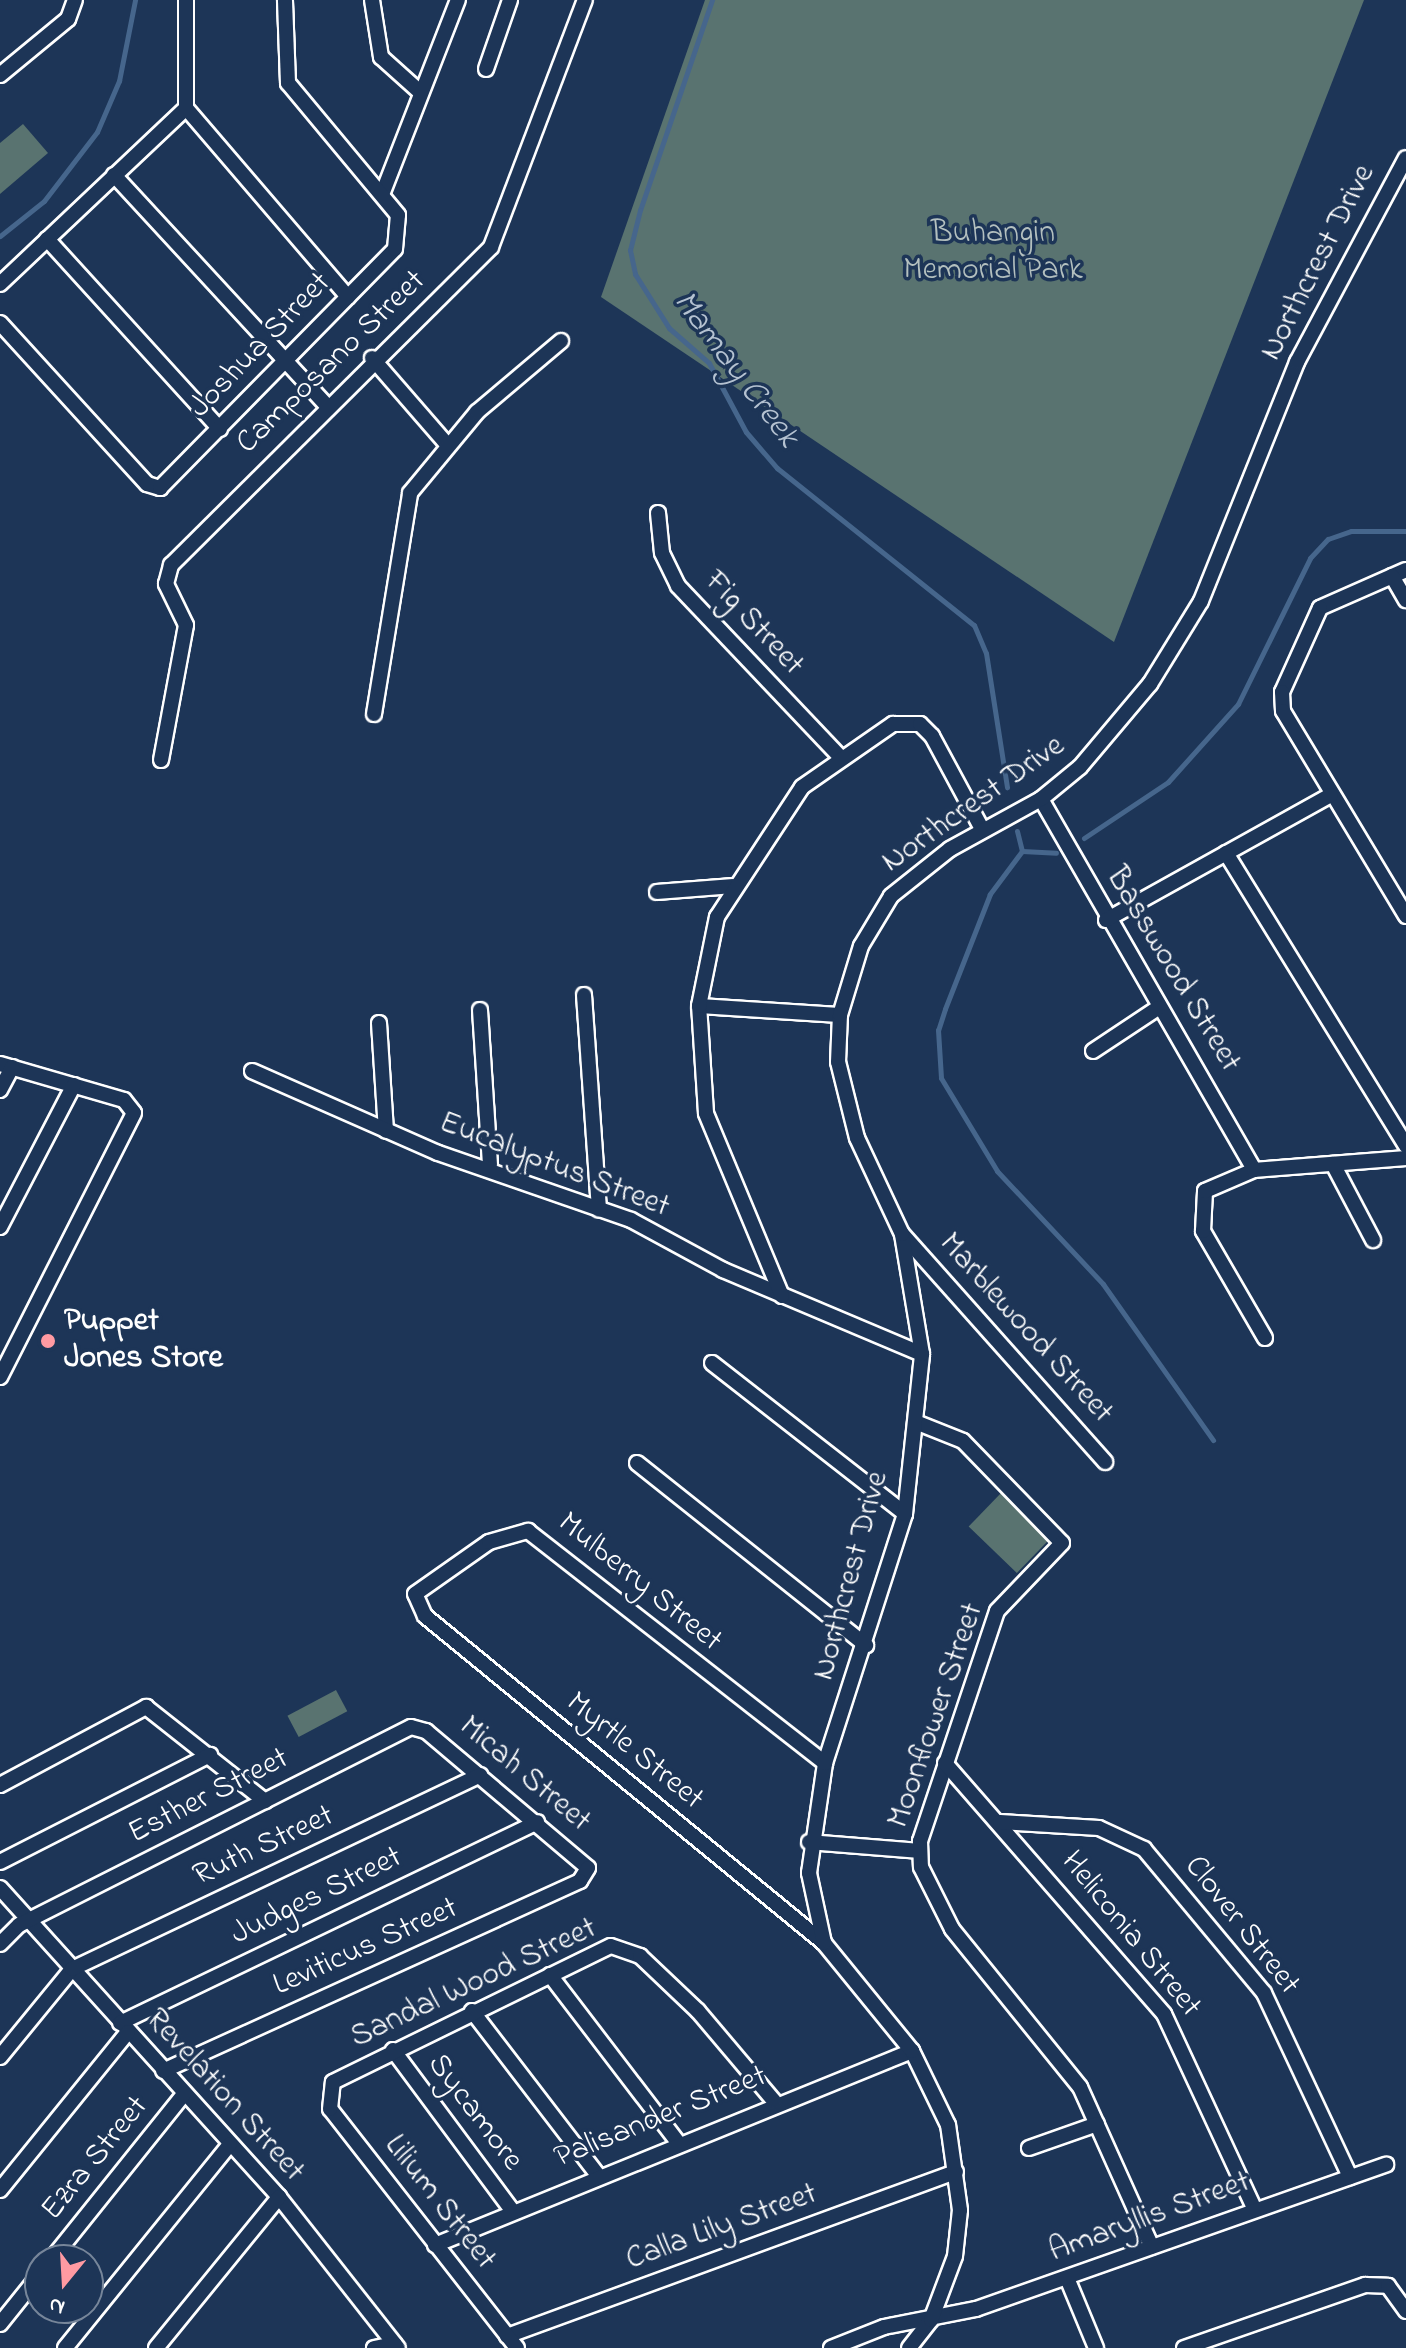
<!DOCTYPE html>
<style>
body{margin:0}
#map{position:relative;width:1406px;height:2348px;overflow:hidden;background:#1d3557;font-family:"Indie Flower",sans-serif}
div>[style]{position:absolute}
.green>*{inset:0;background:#597370;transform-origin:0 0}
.stream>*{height:5px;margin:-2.5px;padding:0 2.5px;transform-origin:2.5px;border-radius:2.5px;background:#46668c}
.roads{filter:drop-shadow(2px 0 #fff) drop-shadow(-2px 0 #fff) drop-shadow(0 2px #fff) drop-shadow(0 -2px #fff)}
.street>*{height:14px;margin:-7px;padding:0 7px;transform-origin:7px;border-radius:7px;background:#1d3557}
.dots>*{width:22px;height:22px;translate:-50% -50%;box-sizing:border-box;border:4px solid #1d3557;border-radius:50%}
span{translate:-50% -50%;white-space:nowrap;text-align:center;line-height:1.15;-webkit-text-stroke:7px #1d3557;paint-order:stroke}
.park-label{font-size:32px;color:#b4c0bf}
.street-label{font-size:32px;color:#fff}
.poi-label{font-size:32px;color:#fff;font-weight:700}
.left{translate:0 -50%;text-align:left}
.water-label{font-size:34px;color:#b5c2d1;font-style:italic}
.north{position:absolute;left:24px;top:2244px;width:80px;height:80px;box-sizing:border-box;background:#1d3557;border:2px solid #77869a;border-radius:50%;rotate:198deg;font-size:22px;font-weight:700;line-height:32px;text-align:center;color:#fff}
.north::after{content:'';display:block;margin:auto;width:28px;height:36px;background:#ff9aa2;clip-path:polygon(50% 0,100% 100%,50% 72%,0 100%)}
</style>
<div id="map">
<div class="green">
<div style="clip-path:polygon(705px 0,1364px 0,1114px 642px,601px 297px)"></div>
<div style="clip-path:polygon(23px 124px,48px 153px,0 194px,0 143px)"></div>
<div style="left:1002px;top:1492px;width:67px;height:48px;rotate:44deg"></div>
<div style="left:336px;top:1690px;width:24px;height:55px;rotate:62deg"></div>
</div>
<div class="stream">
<div style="left:712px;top:0;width:222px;rotate:108.9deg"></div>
<div style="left:640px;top:210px;width:41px;rotate:104deg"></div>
<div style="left:630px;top:250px;width:25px;rotate:78deg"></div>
<div style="left:635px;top:274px;width:64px;rotate:57.8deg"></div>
<div style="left:669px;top:328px;width:53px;rotate:41.2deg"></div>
<div style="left:709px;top:363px;width:78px;rotate:61.8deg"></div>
<div style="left:746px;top:432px;width:48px;rotate:49.3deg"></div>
<div style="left:777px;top:468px;width:252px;rotate:38.6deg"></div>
<div style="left:974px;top:625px;width:30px;rotate:67deg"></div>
<div style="left:986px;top:653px;width:136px;rotate:81.1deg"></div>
<div style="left:0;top:236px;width:56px;rotate:-38.5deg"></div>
<div style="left:44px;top:201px;width:87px;rotate:-52.5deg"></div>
<div style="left:97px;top:132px;width:56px;rotate:-66.7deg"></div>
<div style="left:119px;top:81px;width:83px;rotate:-78.8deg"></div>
<div style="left:1017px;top:831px;width:21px;rotate:76deg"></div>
<div style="left:1084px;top:838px;width:101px;rotate:-33.7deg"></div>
<div style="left:1168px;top:782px;width:105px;rotate:-48.1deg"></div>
<div style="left:1238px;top:704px;width:163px;rotate:-63.7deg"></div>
<div style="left:1310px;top:558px;width:26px;rotate:-47deg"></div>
<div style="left:1328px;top:539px;width:24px;rotate:-19deg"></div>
<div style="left:1351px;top:531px;width:55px"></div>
<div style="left:1022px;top:851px;width:54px;rotate:126.7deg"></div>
<div style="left:990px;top:894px;width:123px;rotate:111.4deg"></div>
<div style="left:945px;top:1009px;width:22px;rotate:108deg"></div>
<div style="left:938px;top:1030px;width:48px;rotate:86.4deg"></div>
<div style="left:941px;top:1078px;width:109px;rotate:58.9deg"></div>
<div style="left:997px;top:1171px;width:155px;rotate:46.8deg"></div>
<div style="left:1103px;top:1284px;width:191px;rotate:54.8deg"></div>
<div style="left:1022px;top:851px;width:34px;rotate:3deg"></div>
</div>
<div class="roads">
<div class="street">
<div style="left:372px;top:0;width:58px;rotate:81deg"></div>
<div style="left:381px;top:57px;width:52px;rotate:41.9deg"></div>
<div style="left:486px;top:69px;width:73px;rotate:-70.8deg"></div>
<div style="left:0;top:75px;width:88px;rotate:-39.5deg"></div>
<div style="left:68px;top:19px;width:20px;rotate:-70deg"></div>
<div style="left:186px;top:108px;width:249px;rotate:49.4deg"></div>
<div style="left:114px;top:175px;width:313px;rotate:47.3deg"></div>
<div style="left:383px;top:192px;width:206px;rotate:-68.7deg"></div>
<div style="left:47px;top:239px;width:257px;rotate:47.7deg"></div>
<div style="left:0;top:284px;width:256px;rotate:-43.4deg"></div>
<div style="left:186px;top:108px;width:108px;rotate:-90deg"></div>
<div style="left:0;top:323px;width:218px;rotate:47.6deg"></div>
<div style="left:147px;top:484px;width:14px;rotate:17deg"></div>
<div style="left:160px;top:488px;width:335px;rotate:-45.5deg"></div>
<div style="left:395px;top:249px;width:34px;rotate:-85deg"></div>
<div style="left:398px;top:215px;width:172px;rotate:-129.8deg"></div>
<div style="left:288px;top:83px;width:83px;rotate:-92.1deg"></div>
<div style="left:372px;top:358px;width:113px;rotate:49deg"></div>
<div style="left:658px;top:513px;width:40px;rotate:84.3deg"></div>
<div style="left:662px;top:553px;width:37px;rotate:64deg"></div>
<div style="left:678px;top:586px;width:236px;rotate:46.5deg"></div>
<div style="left:1406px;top:570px;width:94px;rotate:156.2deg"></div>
<div style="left:1320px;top:608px;width:92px;rotate:114.3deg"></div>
<div style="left:1282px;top:692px;width:19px;rotate:87deg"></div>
<div style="left:1283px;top:711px;width:239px;rotate:59deg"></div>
<div style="left:1392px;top:576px;width:28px;rotate:60deg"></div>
<div style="left:374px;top:714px;width:224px;rotate:-80.7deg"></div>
<div style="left:410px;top:493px;width:105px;rotate:-50.4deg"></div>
<div style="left:477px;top:412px;width:110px;rotate:-40.2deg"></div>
<div style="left:161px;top:760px;width:137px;rotate:-79.5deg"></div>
<div style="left:186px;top:625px;width:46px;rotate:-116deg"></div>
<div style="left:166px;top:584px;width:20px;rotate:-75deg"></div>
<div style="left:171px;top:565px;width:451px;rotate:-44.8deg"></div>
<div style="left:491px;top:247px;width:264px;rotate:-69.2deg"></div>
<div style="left:1041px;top:799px;width:428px;rotate:60.1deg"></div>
<div style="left:1226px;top:853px;width:344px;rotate:58.4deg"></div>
<div style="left:657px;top:892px;width:76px;rotate:-4.5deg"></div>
<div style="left:1106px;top:920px;width:257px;rotate:-29.1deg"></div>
<div style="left:584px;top:995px;width:215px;rotate:86deg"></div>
<div style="left:699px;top:1006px;width:141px;rotate:3.7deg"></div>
<div style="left:480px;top:1010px;width:155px;rotate:86.3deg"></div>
<div style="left:379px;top:1023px;width:108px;rotate:86.3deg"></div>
<div style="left:1093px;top:1051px;width:78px;rotate:-33.5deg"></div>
<div style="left:0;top:1064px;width:129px;rotate:16.2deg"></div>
<div style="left:124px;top:1100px;width:16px;rotate:52deg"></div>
<div style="left:134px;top:1113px;width:296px;rotate:116.9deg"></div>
<div style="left:252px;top:1071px;width:203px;rotate:23.8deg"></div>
<div style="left:438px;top:1153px;width:204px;rotate:19.1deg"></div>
<div style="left:631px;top:1220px;width:105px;rotate:28.5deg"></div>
<div style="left:723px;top:1270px;width:216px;rotate:22.9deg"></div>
<div style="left:0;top:1090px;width:26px;rotate:-62deg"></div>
<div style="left:1333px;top:1164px;width:86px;rotate:62.2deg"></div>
<div style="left:0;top:1227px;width:160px;rotate:-62.5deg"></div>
<div style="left:903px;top:1235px;width:304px;rotate:48.3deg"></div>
<div style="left:782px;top:1296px;width:198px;rotate:-112.6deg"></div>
<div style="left:706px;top:1113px;width:107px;rotate:-93.7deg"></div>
<div style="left:699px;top:1006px;width:91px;rotate:-78.6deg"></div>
<div style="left:717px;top:917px;width:155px;rotate:-56.8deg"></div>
<div style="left:802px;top:787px;width:111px;rotate:-34.7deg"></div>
<div style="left:893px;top:724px;width:27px"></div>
<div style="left:920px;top:724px;width:17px;rotate:45deg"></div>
<div style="left:932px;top:736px;width:106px;rotate:61.7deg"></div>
<div style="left:1265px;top:1338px;width:124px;rotate:-120.1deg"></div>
<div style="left:1203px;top:1231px;width:40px;rotate:-87.1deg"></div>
<div style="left:1205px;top:1191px;width:53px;rotate:-23.2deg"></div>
<div style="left:1254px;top:1170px;width:152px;rotate:-4.5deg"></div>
<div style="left:712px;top:1363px;width:245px;rotate:38deg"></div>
<div style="left:918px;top:1423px;width:48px;rotate:21.8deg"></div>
<div style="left:963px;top:1441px;width:142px;rotate:45.9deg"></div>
<div style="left:1062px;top:1543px;width:94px;rotate:133.7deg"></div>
<div style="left:997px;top:1611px;width:243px;rotate:108.5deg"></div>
<div style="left:920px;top:1841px;width:26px;rotate:88deg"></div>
<div style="left:921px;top:1867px;width:69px;rotate:63.4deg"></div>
<div style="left:952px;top:1929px;width:203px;rotate:51deg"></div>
<div style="left:1080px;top:2087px;width:175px;rotate:65.8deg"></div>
<div style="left:637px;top:1463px;width:293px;rotate:38.5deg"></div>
<div style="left:945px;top:1763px;width:333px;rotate:48.9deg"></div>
<div style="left:1164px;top:2014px;width:216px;rotate:65.1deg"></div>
<div style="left:0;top:1785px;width:166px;rotate:-28.1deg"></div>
<div style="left:146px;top:1707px;width:152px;rotate:38.3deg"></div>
<div style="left:1000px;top:1822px;width:99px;rotate:3.5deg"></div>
<div style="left:1099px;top:1828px;width:50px;rotate:25deg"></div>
<div style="left:1144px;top:1849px;width:187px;rotate:50.2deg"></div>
<div style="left:1264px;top:1993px;width:203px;rotate:64.9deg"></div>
<div style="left:809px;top:1842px;width:111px;rotate:4.6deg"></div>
<div style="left:0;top:1862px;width:236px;rotate:-27deg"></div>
<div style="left:0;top:1888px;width:416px;rotate:47.9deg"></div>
<div style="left:279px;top:2197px;width:192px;rotate:51.8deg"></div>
<div style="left:824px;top:1943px;width:516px;rotate:-140.66deg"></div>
<div style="left:425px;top:1616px;width:24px;rotate:-114deg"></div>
<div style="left:415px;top:1594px;width:90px;rotate:-35.1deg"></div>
<div style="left:489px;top:1542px;width:41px;rotate:-15.8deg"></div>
<div style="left:528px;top:1531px;width:377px;rotate:38deg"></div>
<div style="left:0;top:1944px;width:27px;rotate:-45deg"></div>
<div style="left:19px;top:1925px;width:439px;rotate:-26.8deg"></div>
<div style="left:411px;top:1727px;width:16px;rotate:15deg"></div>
<div style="left:426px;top:1731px;width:212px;rotate:40.2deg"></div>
<div style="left:588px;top:1868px;width:15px;rotate:122deg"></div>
<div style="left:580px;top:1881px;width:458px;rotate:155.5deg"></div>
<div style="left:550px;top:1975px;width:209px;rotate:52.6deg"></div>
<div style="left:472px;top:2011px;width:207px;rotate:52.5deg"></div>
<div style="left:120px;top:2023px;width:463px;rotate:-25.7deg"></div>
<div style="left:393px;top:2050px;width:198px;rotate:53.4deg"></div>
<div style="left:0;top:2057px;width:114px;rotate:-50.7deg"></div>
<div style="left:72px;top:1969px;width:452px;rotate:-25.4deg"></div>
<div style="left:1029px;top:2148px;width:72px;rotate:-19.4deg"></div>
<div style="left:0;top:2190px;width:203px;rotate:-51deg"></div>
<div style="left:435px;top:2245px;width:515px;rotate:-22.13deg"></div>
<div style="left:51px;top:2260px;width:213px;rotate:-51.3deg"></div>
<div style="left:1067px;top:2278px;width:76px;rotate:67.5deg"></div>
<div style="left:0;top:2324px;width:64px;rotate:-51.3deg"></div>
<div style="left:507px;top:2336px;width:478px;rotate:-20.1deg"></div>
<div style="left:65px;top:2348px;width:262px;rotate:-51deg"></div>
<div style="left:156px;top:2348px;width:195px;rotate:-50.8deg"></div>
<div style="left:374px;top:2348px;width:21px;rotate:-11deg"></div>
<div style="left:517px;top:2348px;width:303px;rotate:-128deg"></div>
<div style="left:330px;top:2109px;width:27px;rotate:-84deg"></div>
<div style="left:333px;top:2082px;width:309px;rotate:-26.1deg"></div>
<div style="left:611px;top:1946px;width:31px;rotate:19deg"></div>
<div style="left:640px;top:1956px;width:80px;rotate:43.5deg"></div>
<div style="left:698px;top:2011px;width:118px;rotate:49.8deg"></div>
<div style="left:831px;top:2348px;width:57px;rotate:-21.6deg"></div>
<div style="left:884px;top:2327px;width:94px;rotate:-11.1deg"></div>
<div style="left:976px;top:2309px;width:435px;rotate:-19.4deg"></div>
<div style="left:909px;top:2348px;width:36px;rotate:-52deg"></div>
<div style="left:931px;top:2320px;width:68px;rotate:-69.4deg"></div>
<div style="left:955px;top:2256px;width:46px;rotate:-83.8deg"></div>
<div style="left:960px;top:2210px;width:86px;rotate:-98deg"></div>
<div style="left:948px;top:2125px;width:82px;rotate:-115.9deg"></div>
<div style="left:912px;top:2051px;width:139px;rotate:-129.2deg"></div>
<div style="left:824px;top:1943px;width:72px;rotate:-102.1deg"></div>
<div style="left:809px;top:1873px;width:111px;rotate:-81.7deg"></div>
<div style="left:825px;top:1763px;width:262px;rotate:-72.2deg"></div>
<div style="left:905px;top:1514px;width:161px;rotate:-83.9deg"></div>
<div style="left:922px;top:1354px;width:122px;rotate:-99.5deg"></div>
<div style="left:902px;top:1234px;width:106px;rotate:-115.1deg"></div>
<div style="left:857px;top:1138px;width:78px;rotate:-104deg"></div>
<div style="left:838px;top:1062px;width:47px;rotate:-87.6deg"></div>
<div style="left:840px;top:1015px;width:72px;rotate:-73.1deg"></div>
<div style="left:861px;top:946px;width:58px;rotate:-59deg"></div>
<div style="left:891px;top:896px;width:75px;rotate:-38.5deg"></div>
<div style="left:950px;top:849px;width:104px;rotate:-28.8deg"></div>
<div style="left:1041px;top:799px;width:50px;rotate:-39.4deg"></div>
<div style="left:1080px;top:767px;width:109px;rotate:-49.9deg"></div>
<div style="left:1150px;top:684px;width:97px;rotate:-58.4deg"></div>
<div style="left:1201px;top:601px;width:258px;rotate:-68.1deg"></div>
<div style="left:1297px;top:362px;width:231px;rotate:-61.9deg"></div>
<div style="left:1184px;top:2348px;width:192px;rotate:-19.2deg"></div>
<div style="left:1365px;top:2285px;width:23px;rotate:2deg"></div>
<div style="left:1388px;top:2286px;width:31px;rotate:54deg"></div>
</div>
</div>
<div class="dots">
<div style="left:48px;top:1341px;background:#ff9aa2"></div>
</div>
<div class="park-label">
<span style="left:993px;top:253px">Buhangin<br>Memorial Park</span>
</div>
<div class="street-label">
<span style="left:1319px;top:263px;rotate:-63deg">Northcrest Drive</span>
<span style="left:261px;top:346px;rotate:-46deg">Joshua Street</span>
<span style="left:332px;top:363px;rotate:-44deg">Camposano Street</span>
<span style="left:753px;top:624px;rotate:47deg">Fig Street</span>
<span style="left:974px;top:805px;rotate:-35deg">Northcrest Drive</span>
<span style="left:1172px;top:970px;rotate:59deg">Basswood Street</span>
<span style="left:554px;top:1166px;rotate:21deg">Eucalyptus Street</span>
<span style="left:1025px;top:1329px;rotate:48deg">Marblewood Street</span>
<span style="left:852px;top:1576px;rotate:-75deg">Northcrest Drive</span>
<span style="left:639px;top:1583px;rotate:39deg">Mulberry Street</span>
<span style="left:937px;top:1716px;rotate:-71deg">Moonflower Street</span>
<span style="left:634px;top:1752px;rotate:39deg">Myrtle Street</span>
<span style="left:524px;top:1775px;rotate:40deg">Micah Street</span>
<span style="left:209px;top:1797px;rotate:-27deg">Esther Street</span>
<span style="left:264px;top:1847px;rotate:-25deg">Ruth Street</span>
<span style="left:317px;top:1897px;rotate:-26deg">Judges Street</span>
<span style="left:1241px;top:1926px;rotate:52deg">Clover Street</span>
<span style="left:1130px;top:1935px;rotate:51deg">Heliconia Street</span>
<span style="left:366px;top:1948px;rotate:-24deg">Leviticus Street</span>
<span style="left:474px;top:1984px;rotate:-25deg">Sandal Wood Street</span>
<span style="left:224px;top:2096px;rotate:48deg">Revelation Street</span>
<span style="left:474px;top:2113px;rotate:53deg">Sycamore</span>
<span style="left:661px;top:2118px;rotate:-22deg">Palisander Street</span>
<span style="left:96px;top:2159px;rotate:-51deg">Ezra Street</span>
<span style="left:439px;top:2203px;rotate:52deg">Lilium Street</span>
<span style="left:1150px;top:2218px;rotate:-20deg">Amaryllis Street</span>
<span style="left:722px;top:2228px;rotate:-20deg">Calla Lily Street</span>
</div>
<div class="poi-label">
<span class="left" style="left:64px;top:1341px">Puppet<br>Jones Store</span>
</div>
<div class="water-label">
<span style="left:735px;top:370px;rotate:53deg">Mamay Creek</span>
</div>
<div class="north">N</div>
</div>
